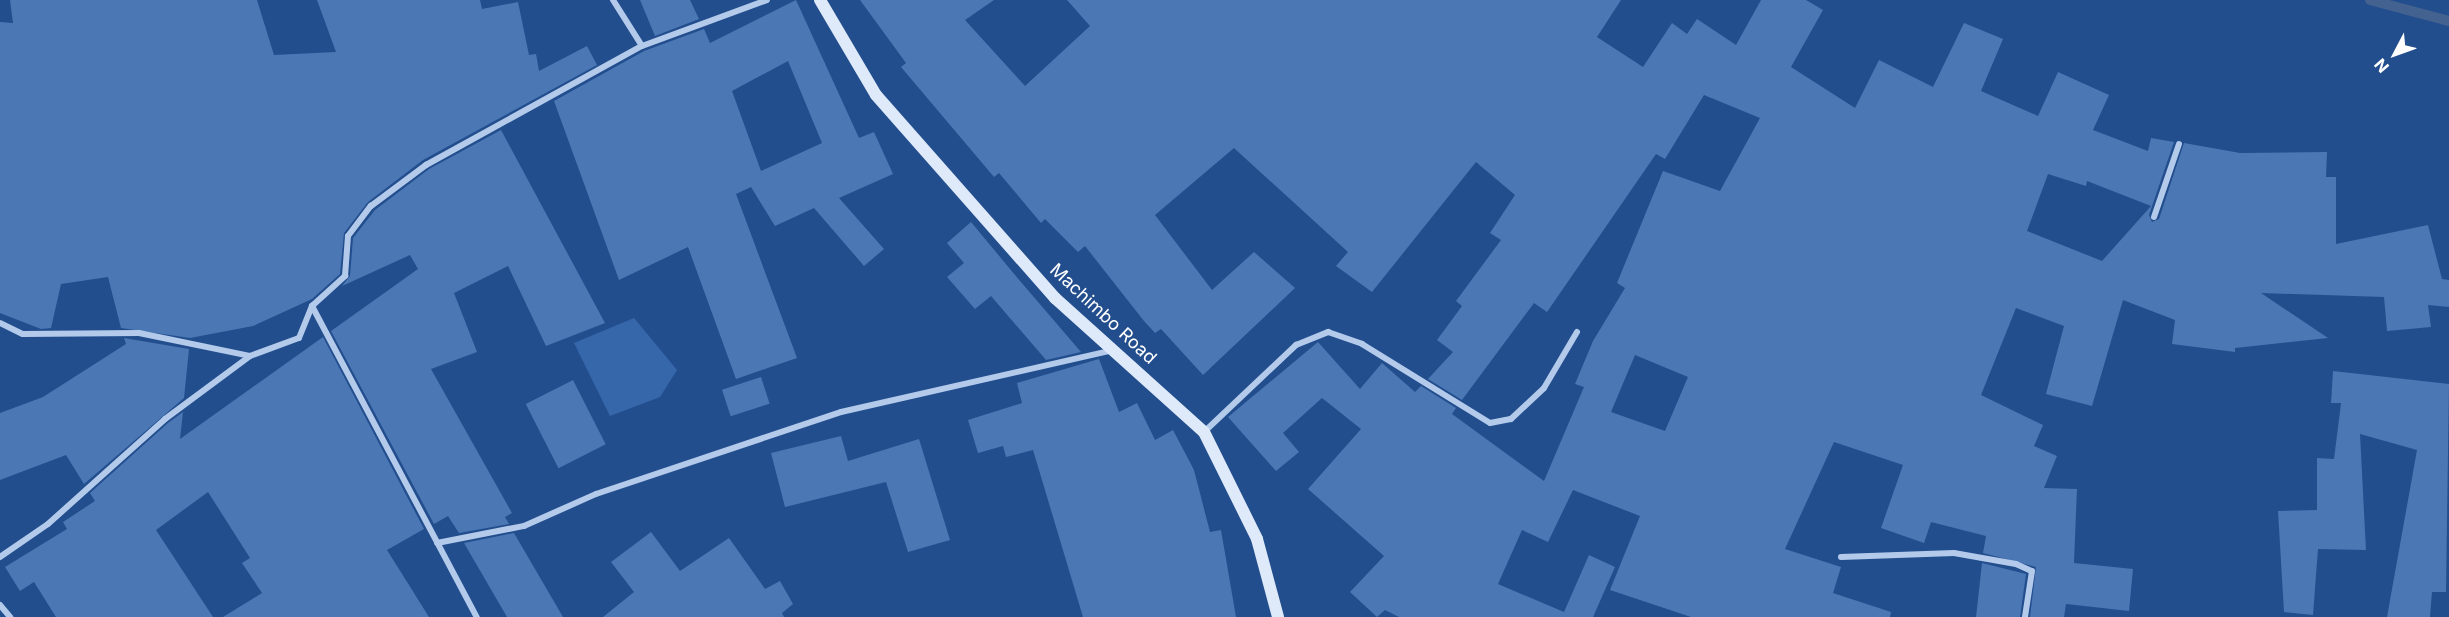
<!DOCTYPE html>
<style>
body{margin:0}
#map{position:relative;width:2449px;height:617px;overflow:hidden;background:#234e8e;font-family:Inter,sans-serif}
div>[style]{position:absolute}
.green>*{inset:0;background:#3767ab}
.stream>*{height:10px;margin:-5px;padding:0 5px;transform-origin:5px;border-radius:5px;background:#446290}
.building>*{inset:0;background:#4b77b5;transform-origin:0 0}
.street>*{height:6px;margin:-3px;padding:0 3px;transform-origin:3px;border-radius:3px;background:#b3caeb}
.secondary>*{height:12px;margin:-6px;padding:0 6px;transform-origin:6px;border-radius:6px;background:#dee9f9}
span{translate:-50% -50%;white-space:nowrap;text-align:center;line-height:1.15;-webkit-text-stroke:4.5px #234e8e;paint-order:stroke}
.street-label{font-size:18px;color:#fff}
.north{position:absolute;left:2365px;top:24px;width:60px;height:60px;-webkit-text-stroke:4px #234e8e;paint-order:stroke;rotate:229deg;font-size:16px;font-weight:700;line-height:24px;text-align:center;color:#fff}
.north::after{content:'';display:block;margin:auto;width:21px;height:27px;background:#fff;clip-path:polygon(50% 0,100% 100%,50% 72%,0 100%)}
</style>
<div id="map">
<div class="green">
<div style="clip-path:polygon(634px 318px,677px 370px,660px 397px,610px 416px,574px 343px)"></div>
</div>
<div class="stream">
<div style="left:2370px;top:0;width:82px;rotate:14.9deg"></div>
</div>
<div class="building">
<div style="clip-path:polygon(10px 0,257px 0,274px 55px,336px 52px,317px 0,480px 0,482px 9px,518px 2px,529px 55px,536px 54px,539px 71px,587px 46px,597px 65px,423px 160px,368px 202px,344px 233px,340px 274px,312px 299px,253px 326px,190px 338px,121px 328px,108px 277px,61px 284px,51px 328px,41px 329px,0 313px,0 22px,13px 23px)"></div>
<div style="clip-path:polygon(640px 0,690px 0,699px 19px,655px 36px)"></div>
<div style="clip-path:polygon(evenodd,796px 0,859px 138px,874px 132px,893px 174px,839px 198px,884px 249px,864px 266px,814px 208px,775px 226px,751px 187px,736px 194px,797px 358px,736px 379px,688px 247px,619px 280px,554px 101px,644px 51px,704px 29px,710px 43px,796px 0,788px 61px,822px 143px,761px 171px,732px 91px,788px 61px)"></div>
<div style="clip-path:polygon(evenodd,860px 0,994px 0,965px 20px,1025px 86px,1090px 26px,1067px 0,1621px 0,1597px 37px,1643px 67px,1672px 23px,1687px 34px,1697px 19px,1736px 45px,1761px 0,1806px 0,1823px 10px,1791px 67px,1855px 108px,1879px 60px,1933px 87px,1964px 23px,2003px 39px,1981px 91px,2038px 116px,2058px 72px,2109px 95px,2093px 130px,2148px 151px,2151px 138px,2174px 142px,2149px 215px,2152px 222px,2159px 219px,2184px 143px,2240px 153px,2327px 152px,2326px 177px,2336px 177px,2336px 244px,2428px 225px,2442px 279px,2449px 280px,2449px 307px,2428px 305px,2431px 327px,2387px 331px,2384px 297px,2261px 293px,2328px 338px,2235px 348px,2235px 352px,2172px 344px,2175px 320px,2123px 300px,2092px 406px,2046px 394px,2064px 326px,2016px 308px,1981px 395px,2043px 425px,2034px 446px,2057px 456px,2044px 488px,2077px 489px,2074px 563px,2133px 569px,2129px 611px,2066px 604px,2064px 617px,2030px 617px,2036px 567px,1983px 553px,1986px 536px,1931px 522px,1924px 543px,1881px 528px,1903px 465px,1834px 442px,1785px 549px,1841px 567px,1833px 593px,1891px 612px,1890px 617px,1691px 617px,1610px 590px,1640px 516px,1573px 490px,1548px 542px,1522px 530px,1498px 584px,1564px 612px,1589px 555px,1615px 567px,1593px 617px,1399px 617px,1385px 610px,1377px 617px,1350px 592px,1384px 556px,1308px 489px,1361px 429px,1322px 398px,1283px 433px,1299px 452px,1276px 471px,1228px 417px,1318px 342px,1360px 389px,1382px 363px,1415px 392px,1421px 386px,1456px 408px,1452px 414px,1544px 481px,1584px 387px,1575px 384px,1593px 341px,1625px 288px,1617px 283px,1663px 171px,1720px 191px,1760px 118px,1704px 95px,1665px 159px,1656px 154px,1547px 312px,1534px 303px,1462px 400px,1428px 379px,1453px 352px,1437px 340px,1462px 306px,1456px 301px,1501px 240px,1490px 233px,1515px 195px,1476px 162px,1372px 292px,1336px 266px,1348px 252px,1234px 148px,1155px 215px,1212px 290px,1254px 252px,1295px 288px,1203px 375px,1161px 329px,1155px 333px,1144px 321px,1085px 246px,1078px 252px,1045px 219px,1041px 223px,999px 173px,994px 177px,901px 67px,906px 63px,860px 0,2048px 174px,2086px 186px,2087px 181px,2151px 206px,2102px 261px,2027px 231px,2048px 174px,860px 0,1635px 355px,1688px 377px,1665px 431px,1611px 412px,1635px 355px)"></div>
<div style="clip-path:polygon(501px 130px,605px 323px,546px 346px,508px 266px,454px 293px,477px 352px,431px 369px,512px 513px,505px 517px,509px 524px,459px 533px,448px 516px,434px 524px,331px 331px,418px 269px,410px 255px,342px 286px,350px 276px,353px 238px,375px 210px,429px 169px)"></div>
<div style="clip-path:polygon(971px 222px,1015px 275px,1081px 352px,1046px 360px,991px 296px,975px 309px,947px 277px,964px 263px,947px 243px)"></div>
<div style="clip-path:polygon(323px 337px,424px 529px,387px 550px,429px 617px,223px 617px,262px 593px,242px 563px,250px 558px,208px 492px,156px 530px,213px 617px,56px 617px,34px 582px,20px 591px,5px 567px,67px 529px,63px 522px,95px 501px,90px 493px,168px 423px,183px 412px,180px 439px)"></div>
<div style="clip-path:polygon(124px 338px,189px 349px,184px 398px,84px 484px,66px 455px,0 480px,0 413px,43px 397px,126px 344px)"></div>
<div style="clip-path:polygon(1099px 359px,1119px 412px,1137px 403px,1155px 440px,1173px 430px,1194px 470px,1210px 532px,1221px 530px,1236px 617px,1083px 617px,1033px 450px,1006px 457px,1003px 446px,978px 453px,968px 420px,1022px 403px,1017px 383px)"></div>
<div style="clip-path:polygon(2333px 371px,2449px 384px,2446px 592px,2432px 592px,2430px 617px,2387px 617px,2417px 450px,2360px 434px,2366px 550px,2318px 549px,2313px 615px,2284px 612px,2278px 511px,2317px 510px,2317px 458px,2334px 459px,2341px 403px,2331px 403px)"></div>
<div style="left:761px;top:377px;width:28px;height:41px;rotate:72deg"></div>
<div style="left:573px;top:380px;width:72px;height:53px;rotate:63deg"></div>
<div style="clip-path:polygon(841px 436px,848px 461px,919px 439px,950px 540px,908px 552px,886px 482px,785px 507px,771px 453px)"></div>
<div style="clip-path:polygon(651px 532px,680px 571px,729px 538px,765px 589px,780px 581px,793px 604px,782px 613px,784px 617px,603px 617px,634px 592px,611px 562px)"></div>
<div style="clip-path:polygon(514px 533px,563px 617px,507px 617px,464px 543px)"></div>
<div style="clip-path:polygon(1982px 563px,2026px 574px,2020px 617px,1976px 617px)"></div>
</div>
<div class="street">
<div style="left:613px;top:0;width:54px;rotate:57.8deg"></div>
<div style="left:2154px;top:217px;width:77px;rotate:-71.1deg"></div>
<div style="left:312px;top:306px;width:352px;rotate:62.1deg"></div>
<div style="left:0;top:323px;width:25px;rotate:26deg"></div>
<div style="left:23px;top:334px;width:116px;rotate:-0.5deg"></div>
<div style="left:139px;top:333px;width:113px;rotate:11.7deg"></div>
<div style="left:1204px;top:432px;width:127px;rotate:-43.4deg"></div>
<div style="left:1296px;top:345px;width:35px;rotate:-22deg"></div>
<div style="left:1328px;top:332px;width:36px;rotate:19deg"></div>
<div style="left:1362px;top:344px;width:150px;rotate:31.7deg"></div>
<div style="left:1490px;top:423px;width:21px;rotate:-11deg"></div>
<div style="left:1511px;top:419px;width:45px;rotate:-43.2deg"></div>
<div style="left:1544px;top:388px;width:65px;rotate:-59.5deg"></div>
<div style="left:437px;top:543px;width:89px;rotate:-11.1deg"></div>
<div style="left:524px;top:526px;width:79px;rotate:-24deg"></div>
<div style="left:596px;top:494px;width:258px;rotate:-18.5deg"></div>
<div style="left:841px;top:412px;width:279px;rotate:-12.8deg"></div>
<div style="left:0;top:557px;width:58px;rotate:-34.5deg"></div>
<div style="left:48px;top:524px;width:157px;rotate:-41.9deg"></div>
<div style="left:165px;top:419px;width:106px;rotate:-36.5deg"></div>
<div style="left:250px;top:356px;width:52px;rotate:-20.2deg"></div>
<div style="left:299px;top:338px;width:35px;rotate:-68deg"></div>
<div style="left:312px;top:306px;width:45px;rotate:-42.3deg"></div>
<div style="left:345px;top:276px;width:40px;rotate:-85.7deg"></div>
<div style="left:348px;top:236px;width:38px;rotate:-53deg"></div>
<div style="left:371px;top:206px;width:69px;rotate:-36.7deg"></div>
<div style="left:426px;top:165px;width:247px;rotate:-28.9deg"></div>
<div style="left:642px;top:46px;width:133px;rotate:-20.2deg"></div>
<div style="left:1841px;top:557px;width:113px;rotate:-2deg"></div>
<div style="left:1954px;top:553px;width:63px;rotate:10.1deg"></div>
<div style="left:2016px;top:564px;width:17px;rotate:24deg"></div>
<div style="left:2032px;top:571px;width:47px;rotate:98.7deg"></div>
<div style="left:0;top:605px;width:16px;rotate:50deg"></div>
</div>
<div class="secondary">
<div style="left:820px;top:0;width:110px;rotate:59.5deg"></div>
<div style="left:876px;top:95px;width:271px;rotate:48.6deg"></div>
<div style="left:1055px;top:298px;width:200px;rotate:42deg"></div>
<div style="left:1204px;top:432px;width:119px;rotate:63.6deg"></div>
<div style="left:1257px;top:539px;width:81px;rotate:74.9deg"></div>
</div>
<div class="street-label">
<span style="left:1103px;top:314px;rotate:43deg">Machimbo Road</span>
</div>
<div class="north">N</div>
</div>
